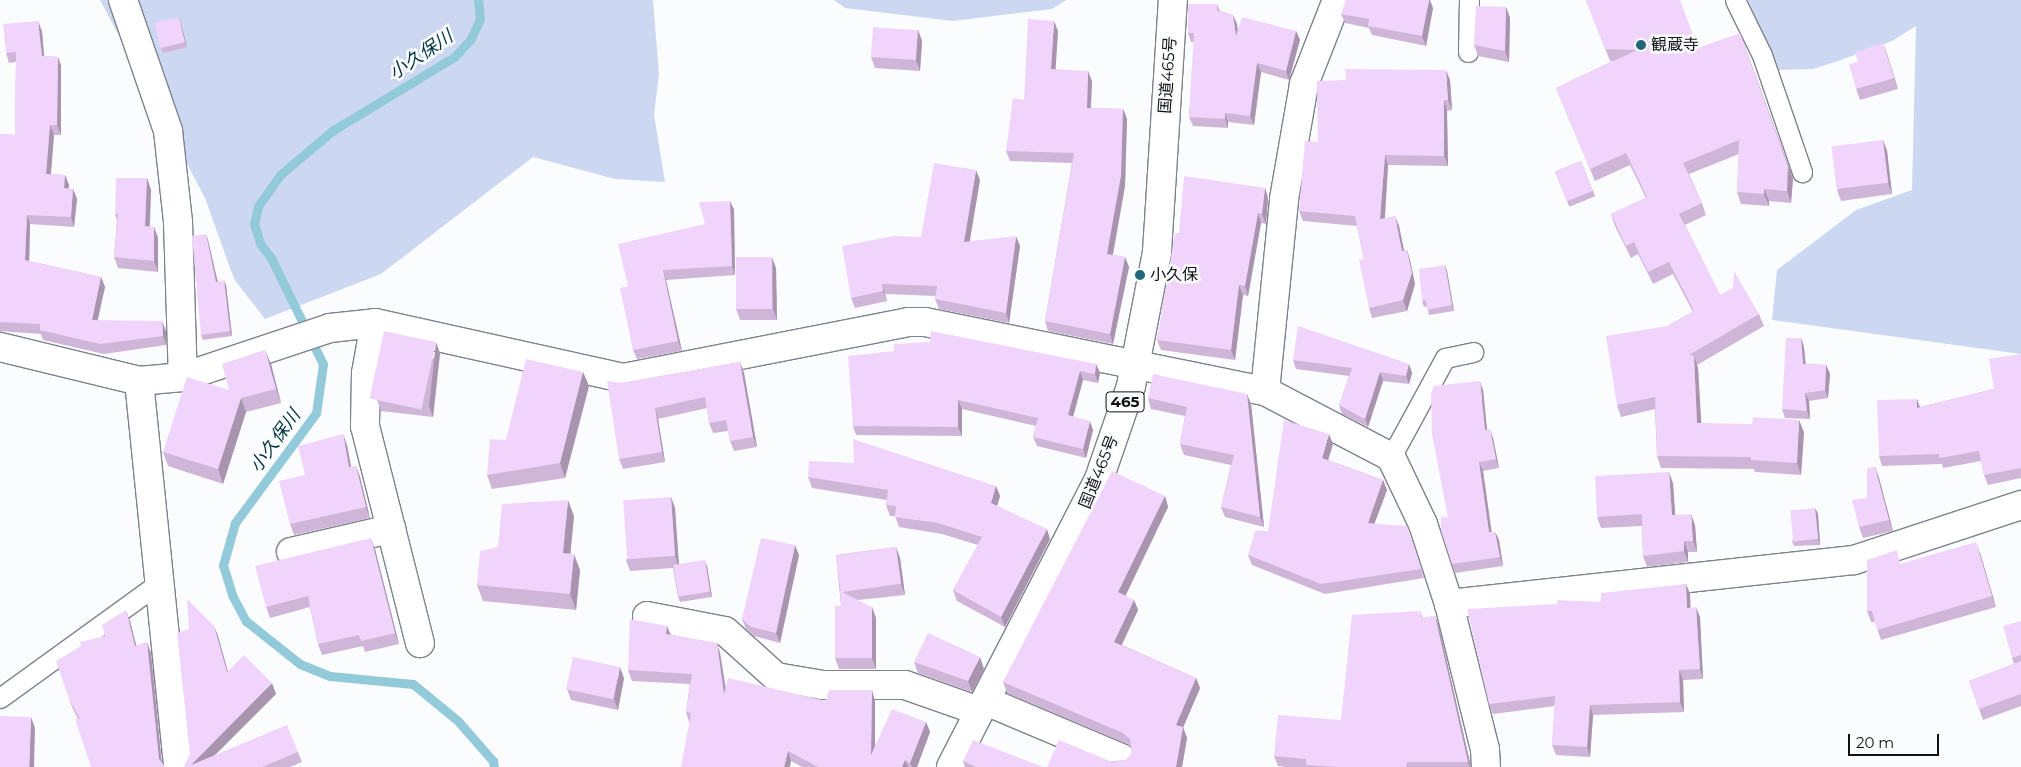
<!DOCTYPE html>
<meta charset="utf-8">
<style>
body{margin:0}
#map{position:relative;width:2021px;height:767px;overflow:hidden;background:#fbfcfe;font-family:Montserrat,"Noto Sans JP",sans-serif}
div>[style]{position:absolute}
.green>*{inset:0;background:#ccd8f2}
.stream>*{height:9px;margin:-4.5px;padding:0 4.5px;transform-origin:4.5px;border-radius:4.5px;background:#93cada}
.roads{filter:drop-shadow(1px 0 #7d828b) drop-shadow(-1px 0 #7d828b) drop-shadow(0 1px #7d828b) drop-shadow(0 -1px #7d828b)}
.service>*{height:19px;margin:-9.5px;padding:0 9.5px;transform-origin:9.5px;border-radius:9.5px;background:#fff}
.minor>*{height:28px;margin:-14px;padding:0 14px;transform-origin:14px;border-radius:14px;background:#fff}
.trunk>*{height:28px;margin:-14px;padding:0 14px;transform-origin:14px;border-radius:14px;background:#fff}
.wall>*{inset:0;background:#cfb6d8;transform-origin:0 0}
.shaded-wall>*{inset:0;background:#a994b0}
.building>*{inset:0;background:#f1d4fb;transform-origin:0 0}
.dots>*{width:14px;height:14px;translate:-50% -50%;box-sizing:border-box;border:2px solid #fbfcfe;border-radius:50%}
span{translate:-50% -50%;white-space:nowrap;text-align:center;line-height:1.15;-webkit-text-stroke:5px #fbfcfe;paint-order:stroke}
.shield-label span{padding:1px 4px;background:#fbfcfe;border:1px solid;border-radius:4px;-webkit-text-stroke-width:0}
.shield-label{font-size:15px;color:#101115;font-weight:700}
.poi-label{font-size:16px;color:#101115}
.left{translate:0 -50%;text-align:left}
.street-label{font-size:16px;color:#101115}
.water-label{font-size:18px;color:#00323e;font-style:italic}
.scale{position:absolute;left:1848px;top:734px;width:91px;height:22px;box-sizing:border-box;border:2px solid #101115;border-top:0;padding-left:6px;font-size:15px;line-height:18px;white-space:nowrap;color:#101115;-webkit-text-stroke:4px #fbfcfe;paint-order:stroke}
</style>
<div id="map">
<div class="green">
<div style="clip-path:polygon(100px 0,653px 0,659px 74px,654px 115px,665px 182px,615px 179px,533px 157px,381px 274px,265px 319px,234px 279px,205px 198px)"></div>
<div style="clip-path:polygon(834px 0,1066px 0,1052px 9px,953px 21px,845px 8px)"></div>
<div style="clip-path:polygon(1748px 0,2021px 0,2021px 354px,1772px 320px,1777px 270px,1856px 210px,1912px 190px,1916px 26px,1892px 41px,1841px 60px,1813px 69px,1775px 70px)"></div>
</div>
<div class="stream">
<div style="left:478px;top:0;width:19px;rotate:84deg"></div>
<div style="left:480px;top:19px;width:23px;rotate:115deg"></div>
<div style="left:470px;top:40px;width:23px;rotate:133deg"></div>
<div style="left:454px;top:57px;width:143px;rotate:148.8deg"></div>
<div style="left:332px;top:131px;width:68px;rotate:139.8deg"></div>
<div style="left:280px;top:175px;width:39px;rotate:125deg"></div>
<div style="left:258px;top:207px;width:17px;rotate:103deg"></div>
<div style="left:254px;top:224px;width:22px;rotate:72deg"></div>
<div style="left:261px;top:245px;width:16px;rotate:52deg"></div>
<div style="left:271px;top:258px;width:118px;rotate:63.9deg"></div>
<div style="left:323px;top:364px;width:49px;rotate:98.1deg"></div>
<div style="left:316px;top:413px;width:137px;rotate:126.4deg"></div>
<div style="left:235px;top:523px;width:44px;rotate:105.9deg"></div>
<div style="left:223px;top:565px;width:31px;rotate:73deg"></div>
<div style="left:232px;top:595px;width:30px;rotate:62deg"></div>
<div style="left:246px;top:621px;width:69px;rotate:38.5deg"></div>
<div style="left:300px;top:664px;width:32px;rotate:22deg"></div>
<div style="left:330px;top:676px;width:83px;rotate:5.5deg"></div>
<div style="left:413px;top:684px;width:58px;rotate:39.4deg"></div>
<div style="left:458px;top:721px;width:53px;rotate:48.8deg"></div>
<div style="left:493px;top:761px;width:6px;rotate:81deg"></div>
</div>
<div class="roads">
<div class="service">
<div style="left:1735px;top:0;width:61px;rotate:63.9deg"></div>
<div style="left:1762px;top:55px;width:124px;rotate:71.1deg"></div>
<div style="left:1468px;top:52px;width:52px;rotate:-88.9deg"></div>
<div style="left:1391px;top:457px;width:113px;rotate:-61.4deg"></div>
<div style="left:1445px;top:358px;width:29px;rotate:-12deg"></div>
<div style="left:0;top:698px;width:196px;rotate:-35.9deg"></div>
</div>
<div class="minor">
<div style="left:123px;top:0;width:139px;rotate:71deg"></div>
<div style="left:168px;top:131px;width:92px;rotate:83.7deg"></div>
<div style="left:178px;top:222px;width:155px;rotate:88.2deg"></div>
<div style="left:375px;top:323px;width:51px;rotate:100.2deg"></div>
<div style="left:366px;top:373px;width:53px;rotate:91.1deg"></div>
<div style="left:365px;top:426px;width:224px;rotate:75.8deg"></div>
<div style="left:0;top:347px;width:143px;rotate:13.7deg"></div>
<div style="left:139px;top:381px;width:388px;rotate:84.2deg"></div>
<div style="left:139px;top:381px;width:44px;rotate:-5.2deg"></div>
<div style="left:183px;top:377px;width:155px;rotate:-18.4deg"></div>
<div style="left:330px;top:328px;width:45px;rotate:-6.3deg"></div>
<div style="left:375px;top:323px;width:254px;rotate:12.5deg"></div>
<div style="left:623px;top:378px;width:290px;rotate:-11.1deg"></div>
<div style="left:908px;top:322px;width:17px"></div>
<div style="left:925px;top:322px;width:347px;rotate:11.5deg"></div>
<div style="left:1265px;top:391px;width:142px;rotate:27.6deg"></div>
<div style="left:1391px;top:457px;width:74px;rotate:64.5deg"></div>
<div style="left:1423px;top:524px;width:84px;rotate:72deg"></div>
<div style="left:1449px;top:604px;width:149px;rotate:76.1deg"></div>
<div style="left:1485px;top:749px;width:18px;rotate:87deg"></div>
<div style="left:1265px;top:391px;width:193px;rotate:-84.3deg"></div>
<div style="left:1284px;top:199px;width:117px;rotate:-80.1deg"></div>
<div style="left:1304px;top:84px;width:90px;rotate:-68.6deg"></div>
<div style="left:291px;top:552px;width:103px;rotate:-13deg"></div>
<div style="left:1449px;top:604px;width:407px;rotate:-6.2deg"></div>
<div style="left:1854px;top:560px;width:176px;rotate:-18.2deg"></div>
<div style="left:647px;top:616px;width:79px;rotate:10.9deg"></div>
<div style="left:725px;top:631px;width:69px;rotate:42deg"></div>
<div style="left:776px;top:677px;width:48px;rotate:9.7deg"></div>
<div style="left:823px;top:685px;width:82px"></div>
<div style="left:905px;top:685px;width:78px;rotate:19.4deg"></div>
<div style="left:986px;top:701px;width:147px;rotate:22.9deg"></div>
</div>
<div class="trunk">
<div style="left:951px;top:767px;width:324px;rotate:-62.8deg"></div>
<div style="left:1099px;top:479px;width:98px;rotate:-71deg"></div>
<div style="left:1131px;top:386px;width:136px;rotate:-79deg"></div>
<div style="left:1157px;top:252px;width:253px;rotate:-86.4deg"></div>
</div>
</div>
<div class="wall">
<div style="clip-path:polygon(1586px 0,1698px 48px,1793px 178px,1791px 203px,1769px 201px,1769px 206px,1741px 204px,1737px 192px,1739px 154px,1689px 174px,1702px 203px,1706px 215px,1685px 225px,1720px 295px,1759px 314px,1764px 326px,1697px 365px,1698px 368px,1701px 423px,1804px 432px,1801px 475px,1755px 472px,1754px 469px,1661px 468px,1657px 456px,1655px 409px,1621px 417px,1617px 405px,1667px 326px,1693px 312px,1673px 274px,1653px 284px,1638px 254px,1631px 258px,1615px 226px,1611px 214px,1646px 198px,1630px 165px,1595px 181px,1556px 88px,1613px 61px,1610px 61px)"></div>
<div style="clip-path:polygon(1217px 4px,1220px 11px,1233px 15px,1237px 24px,1238px 32px,1296px 31px,1300px 40px,1289px 80px,1261px 72px,1254px 125px,1228px 122px,1228px 128px,1193px 126px,1189px 117px,1194px 42px,1191px 42px,1188px 33px)"></div>
<div style="clip-path:polygon(1506px 7px,1510px 18px,1509px 62px,1478px 56px,1474px 45px)"></div>
<div style="clip-path:polygon(1433px 8px,1426px 46px,1372px 35px,1369px 28px,1345px 23px,1341px 14px)"></div>
<div style="clip-path:polygon(179px 17px,187px 47px,163px 53px,161px 48px)"></div>
<div style="clip-path:polygon(918px 30px,922px 41px,920px 71px,875px 68px,871px 57px)"></div>
<div style="clip-path:polygon(42px 31px,44px 56px,58px 57px,61px 66px,61px 135px,54px 135px,51px 174px,65px 175px,69px 185px,68px 189px,73px 189px,77px 199px,74px 227px,30px 224px,29px 261px,101px 277px,105px 287px,98px 320px,166px 331px,166px 345px,104px 354px,43px 340px,41px 334px,0 331px,0 134px,15px 135px,16px 62px,9px 63px,6px 53px)"></div>
<div style="clip-path:polygon(1058px 31px,1055px 69px,1092px 81px,1091px 108px,1123px 109px,1127px 119px,1125px 186px,1113px 255px,1125px 257px,1129px 267px,1113px 344px,1048px 331px,1045px 321px,1072px 163px,1010px 161px,1006px 151px,1024px 100px)"></div>
<div style="clip-path:polygon(1883px 43px,1898px 89px,1860px 100px,1856px 89px,1858px 62px)"></div>
<div style="clip-path:polygon(1450px 80px,1452px 110px,1447px 111px,1448px 166px,1388px 165px,1385px 218px,1399px 226px,1404px 250px,1407px 250px,1410px 260px,1415px 284px,1407px 311px,1372px 318px,1369px 308px,1364px 259px,1357px 226px,1303px 221px,1299px 211px,1318px 142px)"></div>
<div style="clip-path:polygon(1883px 140px,1887px 151px,1892px 194px,1841px 201px,1837px 190px)"></div>
<div style="left:1581px;top:161px;width:38px;height:28px;rotate:68deg"></div>
<div style="clip-path:polygon(147px 178px,151px 190px,150px 227px,154px 227px,158px 238px,158px 272px,118px 268px,114px 257px,117px 220px,115px 214px)"></div>
<div style="clip-path:polygon(980px 180px,969px 241px,1020px 246px,1009px 323px,939px 309px,935px 299px,936px 296px,885px 294px,887px 301px,855px 308px,851px 298px,921px 237px)"></div>
<div style="clip-path:polygon(1265px 188px,1268px 198px,1266px 224px,1261px 223px,1248px 296px,1243px 295px,1235px 360px,1161px 350px,1157px 340px,1179px 233px)"></div>
<div style="clip-path:polygon(730px 201px,734px 210px,735px 275px,666px 280px,682px 351px,637px 359px,633px 350px,628px 286px,705px 224px)"></div>
<div style="clip-path:polygon(206px 234px,208px 240px,217px 281px,226px 285px,232px 336px,203px 340px,201px 335px)"></div>
<div style="clip-path:polygon(1445px 265px,1447px 271px,1454px 311px,1429px 315px,1427px 306px,1424px 307px,1422px 301px)"></div>
<div style="clip-path:polygon(776px 268px,777px 320px,740px 320px,736px 309px)"></div>
<div style="clip-path:polygon(1801px 338px,1804px 347px,1806px 364px,1826px 365px,1830px 374px,1828px 398px,1809px 401px,1810px 419px,1785px 418px,1782px 409px)"></div>
<div style="clip-path:polygon(440px 353px,433px 417px,381px 411px,377px 400px)"></div>
<div style="clip-path:polygon(2021px 354px,2021px 478px,1988px 485px,1984px 475px,1981px 461px,1943px 468px,1942px 464px,1882px 466px,1879px 456px,1917px 399px,1920px 407px,1994px 389px)"></div>
<div style="clip-path:polygon(1293px 360px,1409px 364px,1412px 373px,1409px 384px,1383px 381px,1368px 427px,1342px 414px,1339px 405px,1349px 376px,1296px 369px)"></div>
<div style="clip-path:polygon(740px 362px,744px 373px,757px 447px,734px 451px,730px 441px,728px 431px,713px 433px,709px 423px,707px 408px,658px 419px,665px 462px,623px 469px,619px 459px,622px 383px)"></div>
<div style="clip-path:polygon(271px 364px,281px 403px,246px 412px,223px 484px,168px 466px,163px 452px,229px 390px)"></div>
<div style="clip-path:polygon(1096px 364px,1100px 373px,1098px 383px,1083px 380px,1073px 417px,1093px 430px,1086px 458px,1037px 446px,1033px 437px,1036px 426px,962px 409px,962px 436px,856px 435px,853px 426px)"></div>
<div style="clip-path:polygon(583px 372px,589px 386px,565px 478px,492px 489px,487px 475px,506px 440px)"></div>
<div style="clip-path:polygon(1483px 390px,1487px 430px,1493px 438px,1499px 468px,1483px 471px,1491px 532px,1495px 532px,1499px 540px,1503px 566px,1455px 573px,1452px 564px)"></div>
<div style="clip-path:polygon(1247px 394px,1251px 404px,1264px 527px,1225px 517px,1221px 507px,1231px 465px,1184px 455px,1180px 444px,1185px 416px,1151px 409px,1148px 398px)"></div>
<div style="clip-path:polygon(1333px 444px,1328px 460px,1383px 480px,1387px 490px,1374px 524px,1410px 536px,1424px 578px,1325px 594px,1252px 565px,1248px 555px,1268px 531px)"></div>
<div style="clip-path:polygon(347px 445px,351px 467px,356px 466px,360px 477px,370px 518px,294px 535px,290px 524px,305px 475px)"></div>
<div style="clip-path:polygon(1875px 467px,1879px 478px,1893px 531px,1863px 538px,1859px 527px)"></div>
<div style="clip-path:polygon(808px 477px,996px 486px,1000px 496px,997px 506px,1050px 539px,1005px 627px,957px 601px,953px 590px,978px 545px,942px 534px,899px 527px,895px 516px,890px 516px,886px 505px,887px 500px,812px 488px)"></div>
<div style="clip-path:polygon(1673px 483px,1675px 515px,1695px 525px,1697px 552px,1688px 552px,1688px 562px,1647px 567px,1643px 556px,1642px 526px,1601px 528px,1597px 517px)"></div>
<div style="clip-path:polygon(1165px 496px,1168px 507px,1125px 596px,1134px 600px,1138px 610px,1122px 645px,1196px 678px,1200px 688px,1183px 727px,1187px 738px,1182px 767px,1047px 767px,1126px 760px,1132px 753px,1131px 747px,1127px 744px,1007px 693px,1003px 682px)"></div>
<div style="clip-path:polygon(671px 497px,675px 508px,679px 564px,707px 566px,712px 597px,680px 602px,678px 597px,673px 568px,630px 571px,626px 560px)"></div>
<div style="clip-path:polygon(1815px 508px,1818px 514px,1820px 545px,1794px 546px,1792px 541px)"></div>
<div style="clip-path:polygon(574px 516px,570px 553px,580px 570px,576px 610px,483px 601px,477px 585px,498px 547px)"></div>
<div style="clip-path:polygon(896px 547px,900px 558px,905px 595px,858px 600px,876px 618px,876px 669px,839px 669px,835px 658px,841px 606px,836px 555px)"></div>
<div style="clip-path:polygon(375px 549px,399px 644px,365px 652px,363px 646px,322px 655px,318px 644px,310px 607px,270px 618px,266px 607px)"></div>
<div style="clip-path:polygon(1980px 553px,1996px 607px,1881px 640px,1875px 622px,1871px 622px,1867px 611px,1901px 564px)"></div>
<div style="clip-path:polygon(799px 555px,780px 643px,754px 636px,746px 629px,742px 619px)"></div>
<div style="clip-path:polygon(1686px 584px,1690px 594px,1690px 608px,1700px 617px,1703px 679px,1683px 680px,1684px 712px,1593px 715px,1590px 757px,1556px 755px,1552px 745px,1555px 706px,1493px 714px,1489px 704px,1601px 602px)"></div>
<div style="clip-path:polygon(1420px 611px,1423px 618px,1435px 616px,1439px 627px,1471px 767px,1286px 767px,1278px 766px,1274px 756px,1341px 720px)"></div>
<div style="clip-path:polygon(130px 621px,136px 646px,151px 653px,162px 763px,78px 719px,73px 709px,69px 699px,105px 636px)"></div>
<div style="clip-path:polygon(2021px 621px,2021px 706px,1983px 720px,1969px 681px,2014px 664px,2012px 658px)"></div>
<div style="clip-path:polygon(214px 626px,218px 636px,228px 672px,276px 694px,215px 755px,298px 752px,302px 762px,290px 767px,184px 767px,190px 755px)"></div>
<div style="clip-path:polygon(667px 626px,670px 634px,720px 653px,726px 688px,826px 701px,875px 701px,875px 746px,926px 722px,930px 732px,917px 767px,802px 767px,791px 761px,689px 722px,686px 712px,690px 684px,632px 681px,628px 670px)"></div>
<div style="clip-path:polygon(914px 662px,984px 669px,972px 692px,918px 673px)"></div>
<div style="clip-path:polygon(624px 678px,618px 710px,571px 700px,567px 689px)"></div>
<div style="clip-path:polygon(963px 761px,1043px 767px,965px 767px)"></div>
</div>
<div class="shaded-wall">
<div style="clip-path:polygon(1429px 0,1430px 0,1433px 8px,1426px 46px,1422px 36px)"></div>
<div style="clip-path:polygon(1506px 7px,1510px 18px,1509px 62px,1505px 51px)"></div>
<div style="clip-path:polygon(1233px 15px,1237px 24px,1239px 45px,1236px 36px)"></div>
<div style="clip-path:polygon(179px 17px,181px 23px,187px 47px,185px 42px)"></div>
<div style="clip-path:polygon(38px 21px,42px 31px,45px 66px,42px 56px)"></div>
<div style="clip-path:polygon(1054px 21px,1058px 31px,1055px 79px,1051px 69px)"></div>
<div style="clip-path:polygon(918px 30px,922px 41px,920px 71px,916px 60px)"></div>
<div style="clip-path:polygon(1296px 31px,1300px 40px,1289px 80px,1286px 71px)"></div>
<div style="clip-path:polygon(1740px 33px,1793px 178px,1791px 203px,1787px 191px)"></div>
<div style="clip-path:polygon(1883px 43px,1887px 54px,1898px 89px,1894px 78px)"></div>
<div style="clip-path:polygon(58px 57px,61px 66px,61px 135px,57px 125px)"></div>
<div style="clip-path:polygon(1257px 63px,1261px 72px,1254px 125px,1250px 116px)"></div>
<div style="clip-path:polygon(1446px 70px,1450px 80px,1452px 110px,1448px 100px)"></div>
<div style="clip-path:polygon(1088px 71px,1092px 81px,1090px 118px,1087px 108px)"></div>
<div style="clip-path:polygon(1444px 100px,1447px 111px,1448px 166px,1444px 156px)"></div>
<div style="clip-path:polygon(1123px 109px,1127px 119px,1125px 186px,1111px 264px,1107px 254px)"></div>
<div style="clip-path:polygon(1225px 113px,1228px 122px,1228px 128px,1225px 119px)"></div>
<div style="clip-path:polygon(50px 125px,54px 135px,50px 184px,46px 174px)"></div>
<div style="clip-path:polygon(1883px 140px,1887px 151px,1892px 194px,1888px 183px)"></div>
<div style="clip-path:polygon(1385px 155px,1388px 165px,1384px 229px,1380px 219px)"></div>
<div style="clip-path:polygon(976px 170px,980px 180px,968px 252px,964px 242px)"></div>
<div style="clip-path:polygon(65px 175px,69px 185px,68px 198px,64px 188px)"></div>
<div style="clip-path:polygon(147px 178px,151px 190px,149px 237px,145px 226px)"></div>
<div style="clip-path:polygon(1265px 188px,1268px 198px,1266px 224px,1262px 214px)"></div>
<div style="clip-path:polygon(73px 189px,77px 199px,74px 227px,71px 217px)"></div>
<div style="clip-path:polygon(1764px 189px,1769px 201px,1769px 206px,1764px 194px)"></div>
<div style="clip-path:polygon(730px 201px,734px 210px,735px 275px,732px 266px)"></div>
<div style="clip-path:polygon(1258px 213px,1261px 223px,1248px 296px,1245px 286px)"></div>
<div style="clip-path:polygon(27px 215px,30px 224px,29px 270px,25px 260px)"></div>
<div style="clip-path:polygon(1395px 216px,1399px 226px,1406px 261px,1402px 251px)"></div>
<div style="clip-path:polygon(154px 227px,158px 238px,158px 272px,154px 261px)"></div>
<div style="clip-path:polygon(206px 234px,208px 240px,219px 287px,216px 282px)"></div>
<div style="clip-path:polygon(1016px 236px,1020px 246px,1009px 323px,1006px 313px)"></div>
<div style="clip-path:polygon(1407px 250px,1410px 260px,1415px 284px,1407px 311px,1403px 300px)"></div>
<div style="clip-path:polygon(772px 257px,776px 268px,777px 320px,773px 309px)"></div>
<div style="clip-path:polygon(1125px 257px,1129px 267px,1113px 344px,1110px 334px)"></div>
<div style="clip-path:polygon(1445px 265px,1447px 271px,1454px 311px,1452px 305px)"></div>
<div style="clip-path:polygon(663px 270px,666px 280px,682px 351px,678px 341px)"></div>
<div style="clip-path:polygon(101px 277px,105px 287px,95px 330px,92px 320px)"></div>
<div style="clip-path:polygon(224px 280px,226px 285px,232px 336px,230px 331px)"></div>
<div style="clip-path:polygon(882px 284px,885px 294px,887px 301px,883px 291px)"></div>
<div style="clip-path:polygon(1239px 285px,1243px 295px,1235px 360px,1231px 350px)"></div>
<div style="clip-path:polygon(162px 321px,166px 331px,166px 345px,163px 336px)"></div>
<div style="clip-path:polygon(1801px 338px,1804px 347px,1806px 373px,1803px 364px)"></div>
<div style="clip-path:polygon(436px 342px,440px 353px,433px 417px,429px 406px)"></div>
<div style="clip-path:polygon(265px 350px,271px 364px,281px 403px,276px 389px)"></div>
<div style="clip-path:polygon(1694px 356px,1698px 368px,1702px 435px,1697px 423px)"></div>
<div style="clip-path:polygon(740px 362px,744px 373px,757px 447px,753px 437px)"></div>
<div style="clip-path:polygon(1096px 364px,1100px 373px,1098px 383px,1095px 374px)"></div>
<div style="clip-path:polygon(1409px 364px,1412px 373px,1409px 384px,1406px 376px)"></div>
<div style="clip-path:polygon(1826px 365px,1830px 374px,1828px 398px,1825px 390px)"></div>
<div style="clip-path:polygon(1080px 371px,1083px 380px,1071px 424px,1068px 415px)"></div>
<div style="clip-path:polygon(583px 372px,589px 386px,565px 478px,560px 463px)"></div>
<div style="clip-path:polygon(1380px 372px,1383px 381px,1368px 427px,1365px 419px)"></div>
<div style="clip-path:polygon(1480px 381px,1483px 390px,1488px 439px,1485px 430px)"></div>
<div style="clip-path:polygon(1805px 393px,1809px 401px,1810px 419px,1807px 411px)"></div>
<div style="clip-path:polygon(1247px 394px,1251px 404px,1264px 527px,1260px 517px)"></div>
<div style="clip-path:polygon(241px 398px,246px 412px,223px 484px,218px 469px)"></div>
<div style="clip-path:polygon(1917px 399px,1920px 409px,1917px 408px)"></div>
<div style="clip-path:polygon(958px 400px,962px 409px,962px 436px,958px 427px)"></div>
<div style="clip-path:polygon(655px 408px,658px 419px,665px 462px,662px 452px)"></div>
<div style="clip-path:polygon(1799px 420px,1804px 432px,1801px 475px,1797px 463px)"></div>
<div style="clip-path:polygon(1090px 421px,1093px 430px,1086px 458px,1083px 449px)"></div>
<div style="clip-path:polygon(1490px 429px,1493px 438px,1499px 468px,1496px 459px)"></div>
<div style="clip-path:polygon(343px 434px,347px 445px,353px 478px,349px 467px)"></div>
<div style="clip-path:polygon(1329px 434px,1333px 444px,1326px 467px,1322px 458px)"></div>
<div style="clip-path:polygon(1479px 462px,1483px 471px,1493px 541px,1489px 532px)"></div>
<div style="clip-path:polygon(356px 466px,360px 477px,370px 518px,366px 507px)"></div>
<div style="clip-path:polygon(1875px 467px,1879px 478px,1893px 531px,1889px 520px)"></div>
<div style="clip-path:polygon(1669px 472px,1673px 483px,1676px 526px,1672px 515px)"></div>
<div style="clip-path:polygon(1383px 480px,1387px 490px,1371px 533px,1368px 523px)"></div>
<div style="clip-path:polygon(996px 486px,1000px 496px,995px 513px,991px 503px)"></div>
<div style="clip-path:polygon(1165px 496px,1168px 507px,1122px 603px,1118px 592px)"></div>
<div style="clip-path:polygon(671px 497px,675px 508px,679px 568px,675px 556px)"></div>
<div style="clip-path:polygon(568px 500px,574px 516px,569px 569px,563px 553px)"></div>
<div style="clip-path:polygon(1815px 508px,1818px 514px,1820px 545px,1818px 539px)"></div>
<div style="clip-path:polygon(1691px 514px,1695px 525px,1697px 552px,1693px 541px)"></div>
<div style="clip-path:polygon(1047px 529px,1050px 539px,1005px 627px,1001px 617px)"></div>
<div style="clip-path:polygon(1495px 532px,1499px 540px,1503px 566px,1500px 557px)"></div>
<div style="clip-path:polygon(371px 538px,375px 549px,399px 644px,395px 633px)"></div>
<div style="clip-path:polygon(1684px 541px,1688px 552px,1688px 562px,1684px 551px)"></div>
<div style="clip-path:polygon(1976px 542px,1980px 553px,1996px 607px,1992px 596px)"></div>
<div style="clip-path:polygon(795px 545px,799px 555px,780px 643px,776px 633px)"></div>
<div style="clip-path:polygon(896px 547px,900px 558px,905px 595px,901px 584px)"></div>
<div style="clip-path:polygon(574px 554px,580px 570px,576px 610px,570px 594px)"></div>
<div style="clip-path:polygon(705px 560px,707px 566px,712px 597px,710px 592px)"></div>
<div style="clip-path:polygon(1686px 584px,1690px 594px,1691px 618px,1687px 608px)"></div>
<div style="clip-path:polygon(1134px 600px,1138px 610px,1118px 652px,1114px 642px)"></div>
<div style="clip-path:polygon(872px 607px,876px 618px,876px 669px,872px 658px)"></div>
<div style="clip-path:polygon(1696px 607px,1700px 617px,1703px 679px,1700px 669px)"></div>
<div style="clip-path:polygon(126px 610px,130px 621px,139px 656px,135px 646px)"></div>
<div style="clip-path:polygon(1435px 616px,1439px 627px,1471px 767px,1470px 767px,1468px 762px)"></div>
<div style="clip-path:polygon(214px 626px,218px 636px,231px 683px,227px 672px)"></div>
<div style="clip-path:polygon(667px 626px,671px 636px,666px 634px)"></div>
<div style="clip-path:polygon(147px 642px,151px 653px,162px 767px,159px 759px)"></div>
<div style="clip-path:polygon(717px 643px,720px 653px,728px 705px,724px 694px)"></div>
<div style="clip-path:polygon(980px 657px,984px 669px,972px 692px,968px 681px)"></div>
<div style="clip-path:polygon(620px 667px,624px 678px,618px 710px,614px 699px)"></div>
<div style="clip-path:polygon(1679px 670px,1683px 680px,1684px 712px,1680px 702px)"></div>
<div style="clip-path:polygon(1196px 678px,1200px 688px,1180px 735px,1176px 725px)"></div>
<div style="clip-path:polygon(272px 683px,276px 694px,203px 767px,191px 765px)"></div>
<div style="clip-path:polygon(872px 690px,875px 701px,875px 765px,871px 755px)"></div>
<div style="clip-path:polygon(1590px 705px,1593px 715px,1590px 757px,1587px 747px)"></div>
<div style="clip-path:polygon(31px 717px,35px 728px,34px 767px,29px 767px)"></div>
<div style="clip-path:polygon(926px 722px,930px 732px,917px 767px,912px 767px,910px 763px)"></div>
<div style="clip-path:polygon(1183px 727px,1187px 738px,1182px 767px,1176px 767px)"></div>
<div style="clip-path:polygon(788px 751px,791px 761px,790px 767px,784px 767px)"></div>
<div style="clip-path:polygon(905px 760px,908px 767px,902px 767px)"></div>
</div>
<div class="building">
<div style="clip-path:polygon(1346px 0,1429px 0,1422px 36px,1368px 26px,1369px 19px,1341px 14px)"></div>
<div style="clip-path:polygon(1586px 0,1680px 0,1698px 48px,1740px 33px,1788px 166px,1787px 191px,1764px 189px,1764px 194px,1737px 192px,1739px 140px,1683px 163px,1702px 203px,1679px 214px,1720px 295px,1733px 288px,1734px 271px,1759px 314px,1689px 355px,1694px 356px,1697px 423px,1752px 424px,1753px 417px,1799px 420px,1797px 463px,1751px 460px,1751px 457px,1657px 456px,1655px 397px,1617px 405px,1606px 336px,1667px 326px,1694px 311px,1669px 262px,1648px 272px,1634px 242px,1626px 246px,1611px 214px,1647px 197px,1626px 153px,1590px 169px,1556px 88px,1637px 50px,1605px 49px)"></div>
<div style="clip-path:polygon(1188px 4px,1217px 4px,1217px 11px,1233px 15px,1236px 36px,1242px 17px,1296px 31px,1286px 71px,1257px 63px,1250px 116px,1225px 113px,1225px 119px,1189px 117px,1194px 33px,1188px 33px)"></div>
<div style="clip-path:polygon(1476px 6px,1506px 7px,1505px 51px,1474px 45px)"></div>
<div style="left:179px;top:17px;width:26px;height:25px;rotate:77deg"></div>
<div style="clip-path:polygon(1028px 19px,1054px 21px,1051px 69px,1088px 71px,1087px 108px,1123px 109px,1121px 176px,1107px 254px,1125px 257px,1110px 334px,1045px 321px,1074px 153px,1006px 151px,1013px 98px,1024px 100px)"></div>
<div style="clip-path:polygon(38px 21px,42px 56px,58px 57px,57px 125px,50px 125px,46px 174px,65px 175px,64px 188px,73px 189px,71px 217px,27px 215px,25px 260px,101px 277px,92px 320px,162px 321px,163px 336px,100px 344px,40px 330px,40px 324px,0 322px,0 134px,15px 135px,16px 52px,6px 53px,3px 24px)"></div>
<div style="left:873px;top:27px;width:45px;height:30px;rotate:4deg"></div>
<div style="clip-path:polygon(1883px 43px,1894px 78px,1856px 89px,1849px 64px,1858px 62px,1855px 52px)"></div>
<div style="clip-path:polygon(1345px 69px,1446px 70px,1448px 100px,1444px 100px,1444px 156px,1385px 155px,1380px 219px,1395px 216px,1402px 251px,1407px 250px,1412px 273px,1403px 300px,1369px 308px,1359px 260px,1364px 259px,1355px 216px,1299px 211px,1305px 141px,1318px 142px,1317px 81px,1346px 80px)"></div>
<div style="left:1883px;top:140px;width:43px;height:52px;rotate:83deg"></div>
<div style="left:1581px;top:161px;width:32px;height:28px;rotate:68deg"></div>
<div style="clip-path:polygon(934px 163px,976px 170px,964px 242px,1016px 236px,1006px 313px,935px 299px,937px 286px,882px 284px,883px 291px,851px 298px,842px 246px,894px 236px,921px 237px)"></div>
<div style="clip-path:polygon(1184px 176px,1265px 188px,1262px 214px,1258px 213px,1245px 286px,1239px 285px,1231px 350px,1157px 340px,1175px 233px,1179px 233px)"></div>
<div style="clip-path:polygon(116px 178px,147px 178px,145px 226px,154px 227px,154px 261px,114px 257px,118px 214px,115px 214px)"></div>
<div style="clip-path:polygon(730px 201px,732px 266px,663px 270px,678px 341px,633px 350px,620px 288px,628px 286px,618px 244px,705px 224px,699px 202px)"></div>
<div style="clip-path:polygon(206px 234px,216px 282px,224px 280px,230px 331px,201px 335px,192px 236px)"></div>
<div style="left:736px;top:257px;width:36px;height:52px"></div>
<div style="clip-path:polygon(1445px 265px,1452px 305px,1427px 310px,1426px 300px,1422px 301px,1419px 269px)"></div>
<div style="clip-path:polygon(1298px 326px,1409px 364px,1406px 376px,1380px 372px,1365px 419px,1339px 405px,1352px 368px,1293px 360px)"></div>
<div style="left:384px;top:331px;width:53px;height:69px;rotate:12deg"></div>
<div style="clip-path:polygon(931px 331px,1096px 364px,1095px 374px,1080px 371px,1068px 415px,1090px 421px,1083px 449px,1033px 437px,1038px 418px,958px 400px,958px 427px,853px 426px,848px 356px,894px 351px,894px 344px,930px 342px)"></div>
<div style="clip-path:polygon(1786px 338px,1801px 338px,1803px 364px,1826px 365px,1825px 390px,1805px 393px,1807px 411px,1782px 409px)"></div>
<div style="clip-path:polygon(265px 350px,276px 389px,241px 398px,218px 469px,163px 452px,187px 377px,229px 390px,222px 364px)"></div>
<div style="clip-path:polygon(2021px 354px,2021px 468px,1984px 475px,1979px 451px,1939px 458px,1939px 454px,1879px 456px,1877px 400px,1917px 399px,1917px 408px,1994px 389px,1989px 359px)"></div>
<div style="clip-path:polygon(526px 359px,583px 372px,560px 463px,487px 475px,490px 439px,506px 440px)"></div>
<div style="clip-path:polygon(740px 362px,753px 437px,730px 441px,726px 420px,709px 423px,705px 397px,655px 408px,662px 452px,619px 459px,607px 381px,622px 383px)"></div>
<div style="clip-path:polygon(1153px 374px,1247px 394px,1260px 517px,1221px 507px,1234px 455px,1180px 444px,1187px 407px,1148px 398px)"></div>
<div style="clip-path:polygon(1480px 381px,1485px 430px,1490px 429px,1496px 459px,1479px 462px,1489px 532px,1495px 532px,1500px 557px,1452px 564px,1441px 530px,1441px 516px,1448px 518px,1432px 434px,1431px 393px,1434px 386px)"></div>
<div style="clip-path:polygon(1284px 420px,1329px 434px,1322px 458px,1383px 480px,1368px 523px,1407px 526px,1421px 569px,1321px 584px,1248px 555px,1255px 531px,1268px 531px)"></div>
<div style="clip-path:polygon(343px 434px,349px 467px,356px 466px,366px 507px,290px 524px,279px 481px,305px 475px,298px 446px)"></div>
<div style="clip-path:polygon(853px 439px,996px 486px,991px 503px,1047px 529px,1001px 617px,953px 590px,982px 537px,938px 523px,895px 517px,896px 506px,886px 505px,888px 490px,808px 477px,809px 461px,854px 463px)"></div>
<div style="clip-path:polygon(1875px 467px,1889px 520px,1859px 527px,1852px 500px,1867px 498px,1867px 468px)"></div>
<div style="clip-path:polygon(1112px 471px,1165px 496px,1118px 592px,1134px 600px,1114px 642px,1196px 678px,1176px 725px,1183px 727px,1176px 767px,1047px 767px,1059px 740px,1112px 762px,1126px 760px,1132px 753px,1130px 739px,1123px 733px,1003px 682px)"></div>
<div style="clip-path:polygon(1669px 472px,1672px 515px,1691px 514px,1693px 541px,1684px 541px,1684px 551px,1643px 556px,1642px 514px,1597px 517px,1595px 476px)"></div>
<div style="left:671px;top:497px;width:59px;height:48px;rotate:86deg"></div>
<div style="clip-path:polygon(568px 500px,563px 553px,574px 554px,570px 594px,477px 585px,480px 551px,498px 547px,502px 504px)"></div>
<div style="left:1815px;top:508px;width:31px;height:25px;rotate:84deg"></div>
<div style="clip-path:polygon(371px 538px,395px 633px,361px 641px,359px 635px,318px 644px,308px 596px,266px 607px,255px 566px)"></div>
<div style="clip-path:polygon(761px 538px,795px 545px,776px 633px,751px 627px,742px 619px)"></div>
<div style="clip-path:polygon(1976px 542px,1992px 596px,1877px 630px,1872px 611px,1867px 611px,1867px 560px,1897px 550px,1900px 564px)"></div>
<div style="left:896px;top:547px;width:37px;height:61px;rotate:82deg"></div>
<div style="left:705px;top:560px;width:32px;height:32px;rotate:81deg"></div>
<div style="clip-path:polygon(1686px 584px,1687px 608px,1696px 607px,1700px 669px,1679px 670px,1680px 702px,1590px 705px,1587px 747px,1552px 745px,1555px 696px,1489px 704px,1467px 609px,1557px 604px,1557px 600px,1601px 602px,1601px 593px)"></div>
<div style="clip-path:polygon(840px 591px,872px 607px,872px 658px,835px 658px,835px 606px,841px 606px)"></div>
<div style="clip-path:polygon(187px 599px,214px 626px,227px 672px,244px 655px,272px 683px,191px 765px,287px 725px,298px 752px,262px 767px,184px 767px,190px 755px,177px 633px,189px 629px)"></div>
<div style="clip-path:polygon(126px 610px,135px 646px,147px 642px,159px 759px,165px 767px,91px 767px,75px 719px,80px 719px,69px 699px,56px 661px,81px 646px,80px 642px,105px 636px,102px 625px)"></div>
<div style="clip-path:polygon(1420px 611px,1422px 618px,1435px 616px,1468px 762px,1407px 762px,1406px 767px,1337px 767px,1306px 765px,1306px 759px,1274px 756px,1278px 715px,1341px 720px,1352px 615px)"></div>
<div style="clip-path:polygon(630px 619px,667px 626px,666px 634px,717px 643px,724px 694px,728px 678px,826px 701px,829px 690px,872px 690px,871px 755px,892px 709px,926px 722px,910px 763px,905px 760px,902px 767px,818px 767px,788px 751px,784px 767px,681px 767px,691px 713px,686px 712px,692px 674px,628px 670px)"></div>
<div style="clip-path:polygon(2021px 621px,2021px 655px,2012px 658px,2003px 626px)"></div>
<div style="clip-path:polygon(928px 633px,980px 657px,968px 681px,914px 662px)"></div>
<div style="left:573px;top:657px;width:48px;height:33px;rotate:12deg"></div>
<div style="clip-path:polygon(2021px 661px,2021px 694px,1979px 709px,1969px 681px)"></div>
<div style="left:0;top:716px;width:31px;height:51px;rotate:2deg"></div>
<div style="clip-path:polygon(973px 740px,1043px 767px,976px 767px,963px 761px)"></div>
</div>
<div class="dots">
<div style="left:1641px;top:45px;background:#236579"></div>
<div style="left:1140px;top:275px;background:#236579"></div>
</div>
<div class="shield-label">
<span style="left:1125px;top:402px">465</span>
</div>
<div class="poi-label">
<span class="left" style="left:1651px;top:45px">観蔵寺</span>
<span class="left" style="left:1150px;top:275px">小久保</span>
</div>
<div class="street-label">
<span style="left:1168px;top:75px;rotate:-86deg">国道465号</span>
<span style="left:1099px;top:472px;rotate:-68deg">国道465号</span>
</div>
<div class="water-label">
<span style="left:421px;top:55px;rotate:-34deg">小久保川</span>
<span style="left:275px;top:441px;rotate:-54deg">小久保川</span>
</div>
<div class="scale">20 m</div>
</div>
